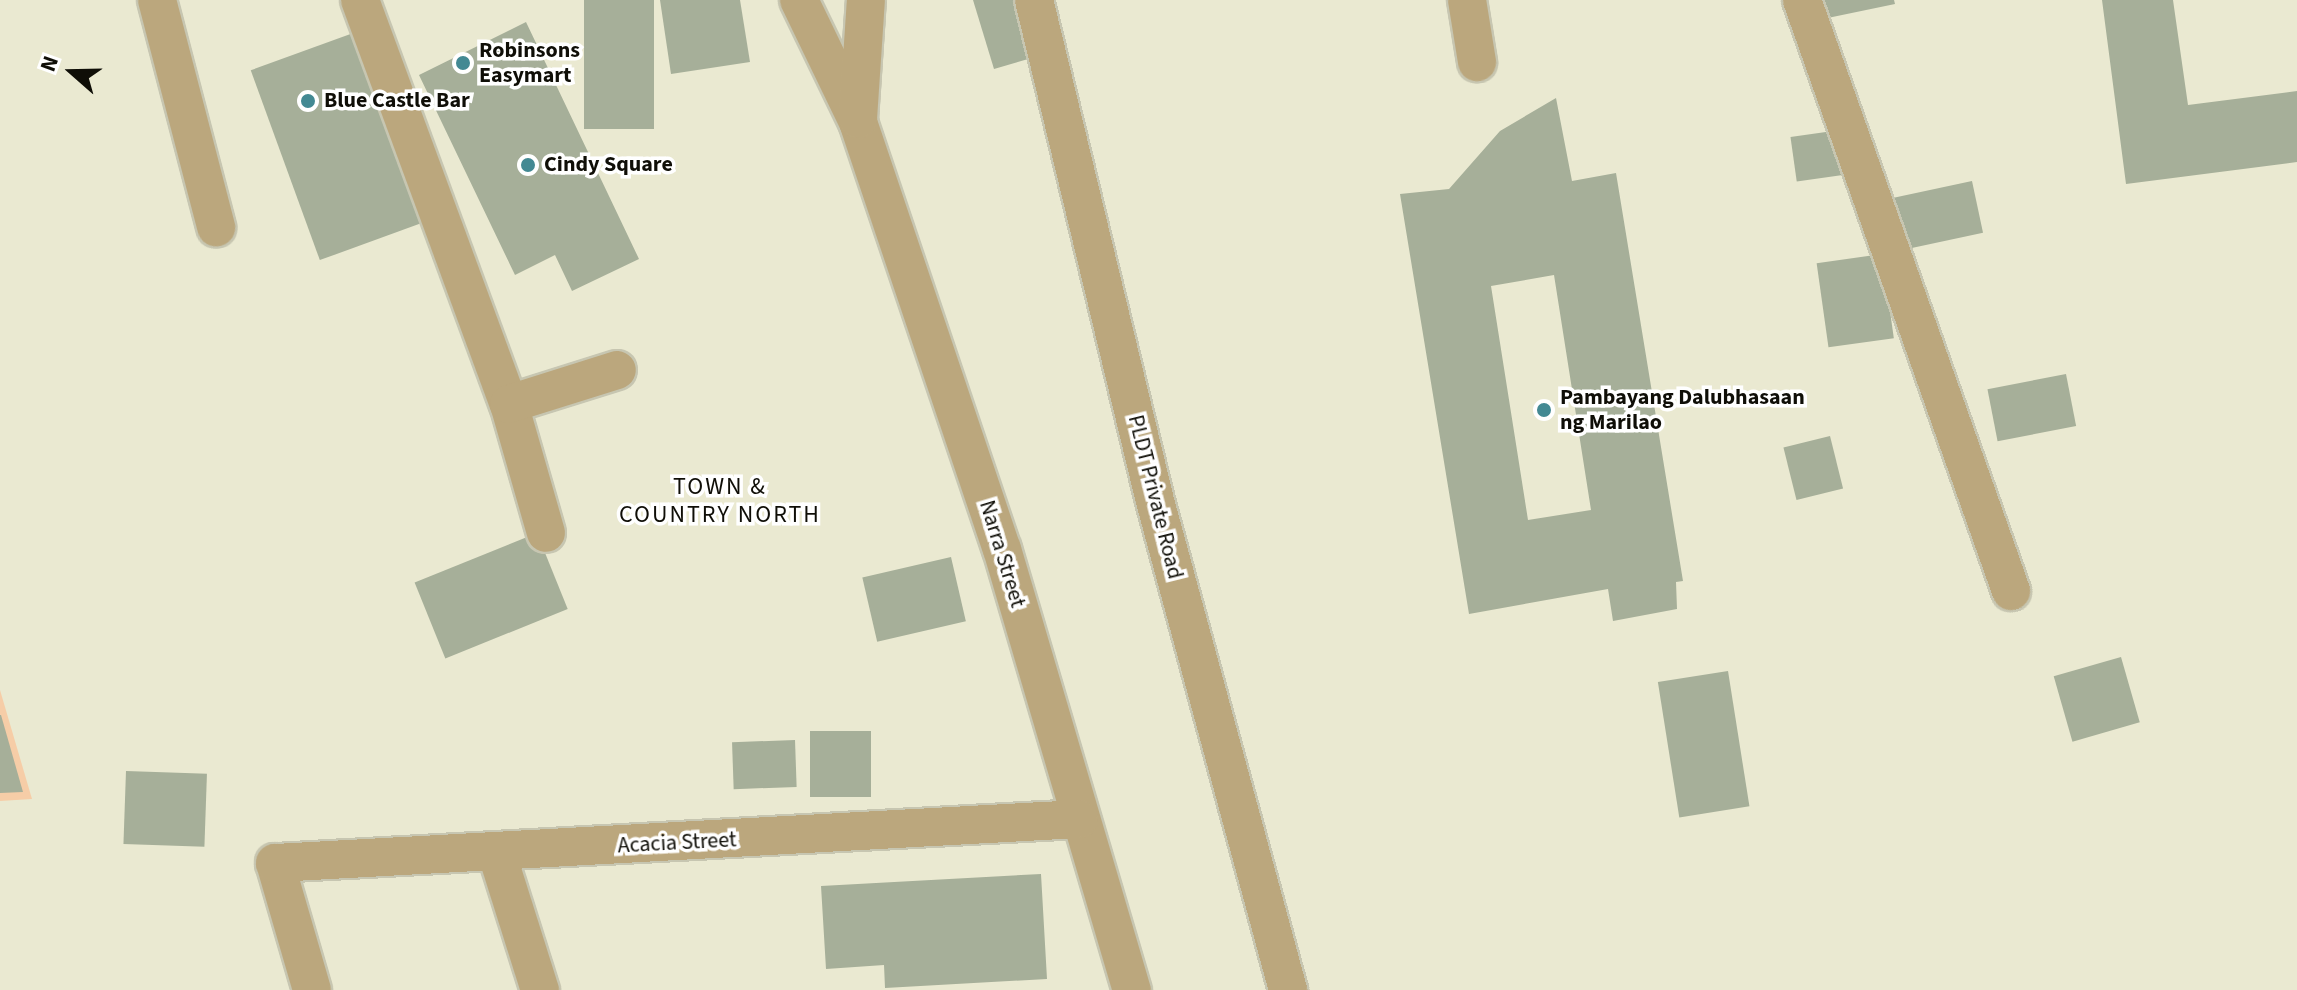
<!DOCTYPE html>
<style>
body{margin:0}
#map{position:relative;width:2297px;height:990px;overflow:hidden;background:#eae9d1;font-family:"Source Sans 3",sans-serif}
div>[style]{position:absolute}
.green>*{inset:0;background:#f6cda7}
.building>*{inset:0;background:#a6af99;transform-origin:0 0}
.roads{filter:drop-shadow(2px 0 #c7c6b1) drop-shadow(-2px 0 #c7c6b1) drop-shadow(0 2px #c7c6b1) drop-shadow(0 -2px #c7c6b1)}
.minor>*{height:38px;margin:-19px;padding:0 19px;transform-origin:19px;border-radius:19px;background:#bba77d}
.dots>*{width:22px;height:22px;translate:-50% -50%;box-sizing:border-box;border:4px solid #fff;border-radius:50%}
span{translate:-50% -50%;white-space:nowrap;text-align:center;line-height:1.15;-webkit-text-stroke:7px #fff;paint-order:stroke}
.poi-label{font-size:22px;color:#0f0e07;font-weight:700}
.left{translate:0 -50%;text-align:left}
.street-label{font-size:22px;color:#0f0e07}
.neighbourhood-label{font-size:24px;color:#0f0e07;letter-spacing:2px}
.north{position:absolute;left:32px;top:32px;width:80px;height:80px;-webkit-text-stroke:6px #fff;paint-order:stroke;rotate:290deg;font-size:22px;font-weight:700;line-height:32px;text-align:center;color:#0f0e07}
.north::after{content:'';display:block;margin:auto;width:28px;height:36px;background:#0f0e07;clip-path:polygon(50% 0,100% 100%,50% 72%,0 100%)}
</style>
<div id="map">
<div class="green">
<div style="clip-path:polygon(0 690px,32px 799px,0 801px)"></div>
</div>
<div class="building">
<div style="left:584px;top:0;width:70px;height:129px"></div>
<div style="clip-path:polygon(660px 0,740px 0,750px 62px,671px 74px)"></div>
<div style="clip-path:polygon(973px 0,1026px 0,1042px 55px,994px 69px)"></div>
<div style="clip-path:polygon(1815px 0,1894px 0,1895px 4px,1818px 20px)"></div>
<div style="clip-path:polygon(2102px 0,2173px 0,2188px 105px,2297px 91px,2297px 162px,2126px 184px)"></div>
<div style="clip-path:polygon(526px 22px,639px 259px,572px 291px,555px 255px,515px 275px,419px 75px)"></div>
<div style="left:356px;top:32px;width:202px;height:112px;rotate:70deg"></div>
<div style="clip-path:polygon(evenodd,1556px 98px,1572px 181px,1616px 173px,1683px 581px,1676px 582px,1677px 609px,1613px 621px,1608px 589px,1469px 614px,1400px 194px,1449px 189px,1500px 131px,1556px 98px,1554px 275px,1591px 510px,1528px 520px,1491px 286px,1554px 275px)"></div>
<div style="left:1840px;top:130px;width:45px;height:50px;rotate:82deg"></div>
<div style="left:1972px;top:181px;width:53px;height:80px;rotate:78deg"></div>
<div style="left:1882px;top:254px;width:85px;height:66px;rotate:82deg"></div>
<div style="left:2066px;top:374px;width:53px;height:80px;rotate:79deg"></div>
<div style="left:1830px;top:436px;width:54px;height:48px;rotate:76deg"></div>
<div style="left:537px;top:533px;width:82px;height:132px;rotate:68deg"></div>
<div style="left:951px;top:557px;width:66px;height:91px;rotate:77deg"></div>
<div style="left:2121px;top:657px;width:68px;height:70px;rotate:74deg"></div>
<div style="left:1728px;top:671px;width:137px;height:71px;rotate:81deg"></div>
<div style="clip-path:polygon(0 715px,1px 715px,23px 792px,0 793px)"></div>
<div style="left:810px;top:731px;width:61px;height:66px"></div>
<div style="left:795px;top:740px;width:47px;height:63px;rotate:88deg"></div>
<div style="left:126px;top:771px;width:81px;height:73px;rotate:2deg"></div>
<div style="clip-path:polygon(1041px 874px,1047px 979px,885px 988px,884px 965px,826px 969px,821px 886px)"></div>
</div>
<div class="roads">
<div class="minor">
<div style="left:157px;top:0;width:235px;rotate:75.4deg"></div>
<div style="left:360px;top:0;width:431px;rotate:69.8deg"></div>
<div style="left:509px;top:404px;width:134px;rotate:74deg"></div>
<div style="left:799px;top:0;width:136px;rotate:64.2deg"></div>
<div style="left:858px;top:122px;width:451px;rotate:71.4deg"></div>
<div style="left:1002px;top:549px;width:460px;rotate:73.6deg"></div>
<div style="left:1034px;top:0;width:515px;rotate:76.42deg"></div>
<div style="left:1155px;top:501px;width:507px;rotate:74.78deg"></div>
<div style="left:1467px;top:0;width:63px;rotate:80.8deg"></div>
<div style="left:1802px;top:0;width:627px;rotate:70.52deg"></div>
<div style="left:858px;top:119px;width:119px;rotate:-86.2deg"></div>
<div style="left:509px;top:404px;width:113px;rotate:-17.5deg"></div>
<div style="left:497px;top:854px;width:143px;rotate:72.5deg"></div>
<div style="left:312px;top:990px;width:132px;rotate:-106.2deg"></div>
<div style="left:275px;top:863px;width:805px;rotate:-3.13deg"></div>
</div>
</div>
<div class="dots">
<div style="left:463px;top:63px;background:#438993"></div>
<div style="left:308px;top:101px;background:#438993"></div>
<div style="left:528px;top:165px;background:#438993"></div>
<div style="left:1544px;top:410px;background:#438993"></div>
</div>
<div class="poi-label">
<span class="left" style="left:479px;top:63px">Robinsons<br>Easymart</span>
<span class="left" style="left:324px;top:101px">Blue Castle Bar</span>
<span class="left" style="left:544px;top:165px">Cindy Square</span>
<span class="left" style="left:1560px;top:410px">Pambayang Dalubhasaan<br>ng Marilao</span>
</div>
<div class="street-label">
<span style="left:1155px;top:497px;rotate:76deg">PLDT Private Road</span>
<span style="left:1002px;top:554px;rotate:73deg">Narra Street</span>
<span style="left:677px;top:843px;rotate:-3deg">Acacia Street</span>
</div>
<div class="neighbourhood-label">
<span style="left:720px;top:501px">TOWN &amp;<br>COUNTRY NORTH</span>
</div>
<div class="north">N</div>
</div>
